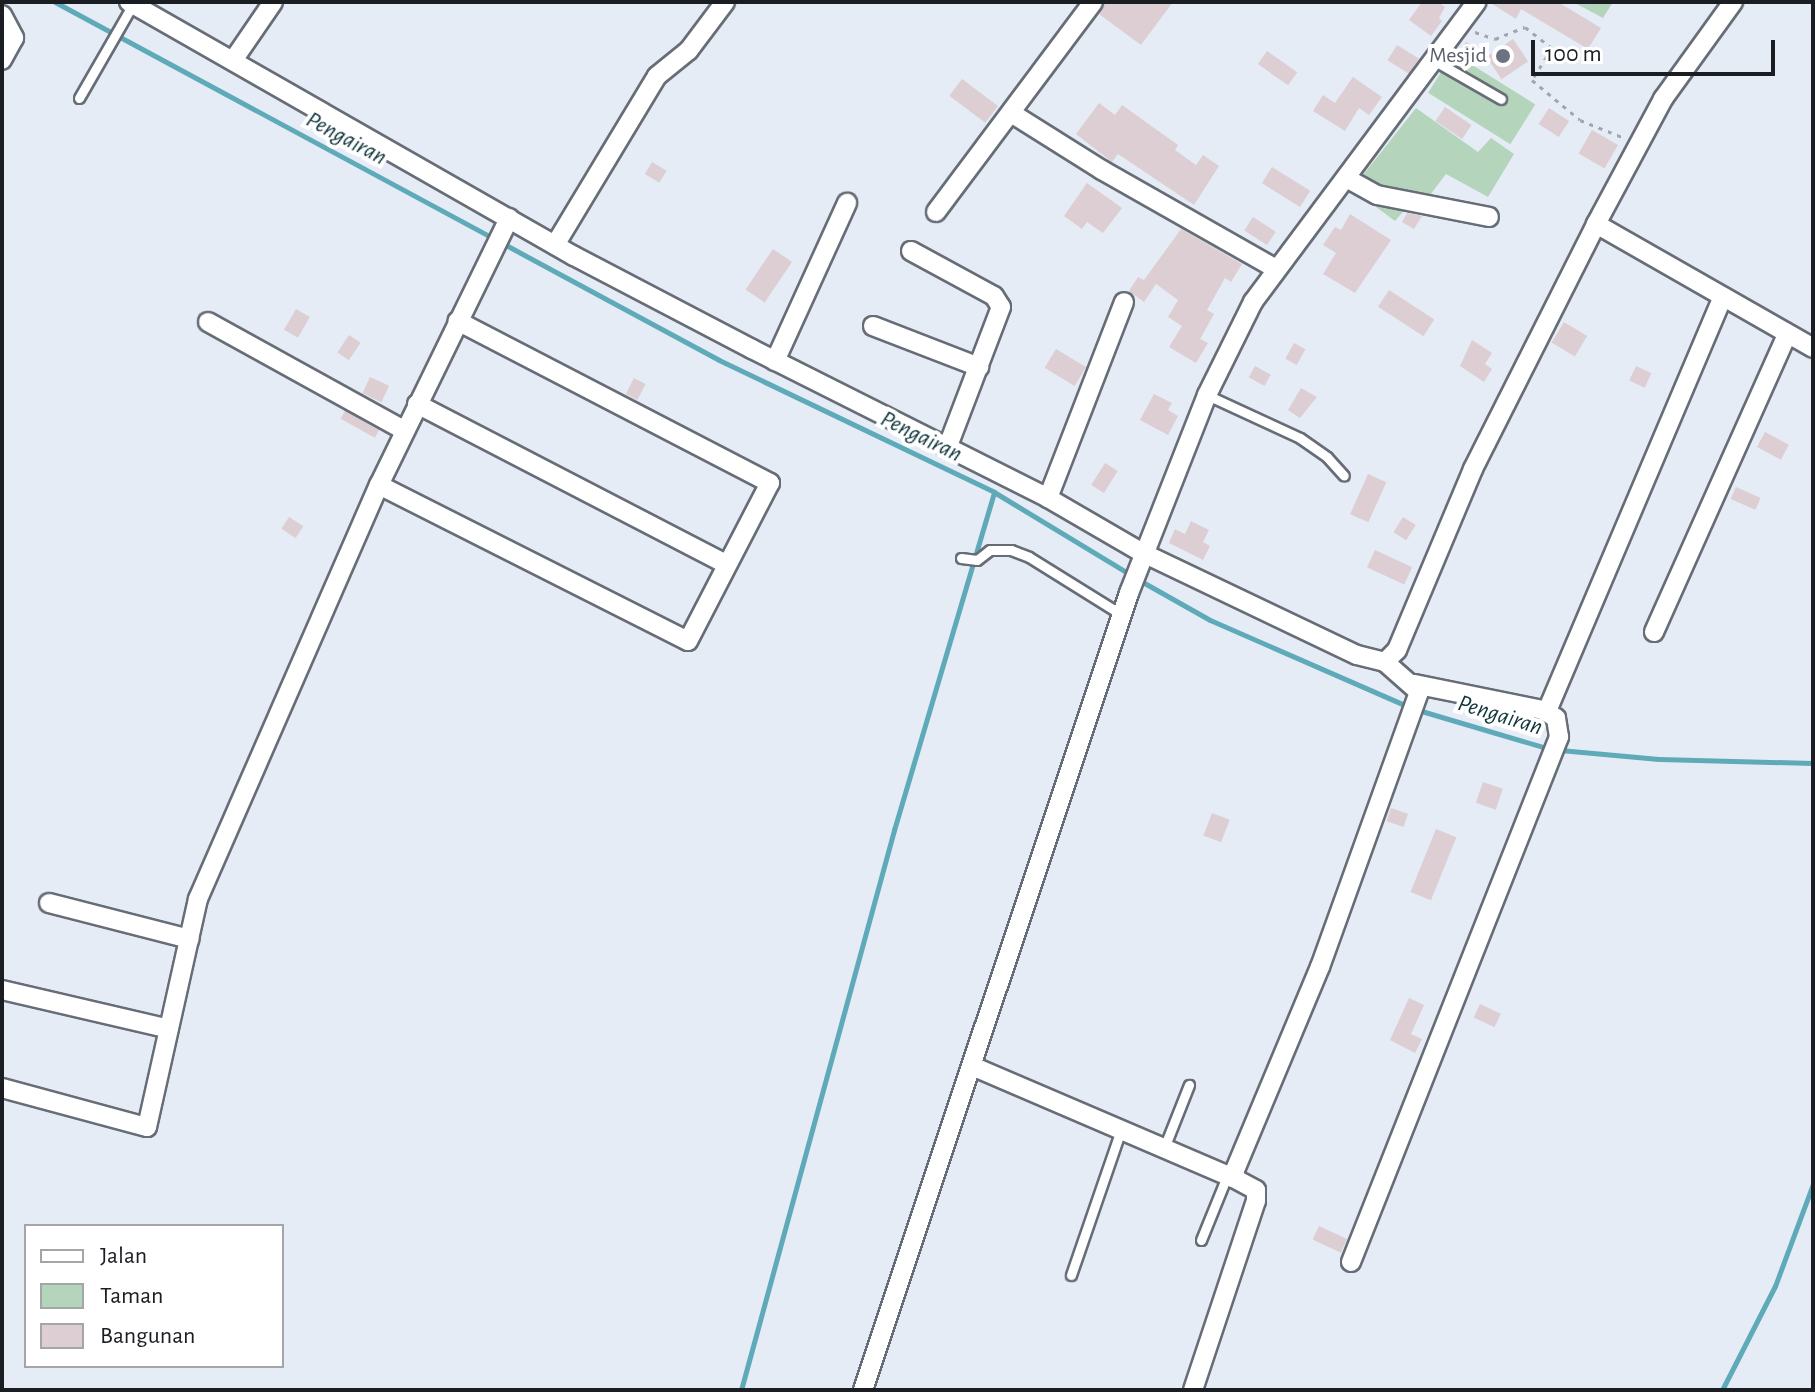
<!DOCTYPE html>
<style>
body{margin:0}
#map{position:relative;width:1815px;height:1392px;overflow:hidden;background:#e5ecf6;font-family:"Alegreya Sans",sans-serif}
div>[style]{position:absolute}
.green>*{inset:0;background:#b4d5bb;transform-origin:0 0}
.stream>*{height:5px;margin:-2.5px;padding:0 2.5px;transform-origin:2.5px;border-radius:2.5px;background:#5eaab9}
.building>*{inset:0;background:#dcced2;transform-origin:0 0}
.path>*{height:3px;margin-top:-1.5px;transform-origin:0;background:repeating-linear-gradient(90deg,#a1a7af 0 4px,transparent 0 10px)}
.roads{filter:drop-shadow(2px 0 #676d76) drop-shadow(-2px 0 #676d76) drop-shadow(0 2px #676d76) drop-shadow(0 -2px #676d76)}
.lane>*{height:9px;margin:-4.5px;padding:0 4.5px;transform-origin:4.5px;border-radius:4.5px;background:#fff}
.street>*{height:18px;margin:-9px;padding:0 9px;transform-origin:9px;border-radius:9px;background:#fff}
.dots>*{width:22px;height:22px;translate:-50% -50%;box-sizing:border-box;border:4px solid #fff;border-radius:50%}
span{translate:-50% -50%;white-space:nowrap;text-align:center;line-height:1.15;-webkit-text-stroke:8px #fff;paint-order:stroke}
.worship-label{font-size:22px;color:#5b616d}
.right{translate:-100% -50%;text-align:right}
.water-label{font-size:24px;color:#0f353b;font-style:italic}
.frame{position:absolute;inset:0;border:4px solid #1a1d21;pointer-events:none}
.legend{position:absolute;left:24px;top:1224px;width:260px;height:144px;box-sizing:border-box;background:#fff;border:2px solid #a3a5a6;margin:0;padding:10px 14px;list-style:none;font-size:24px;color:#1a1d21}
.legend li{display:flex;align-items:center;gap:16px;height:40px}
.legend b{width:40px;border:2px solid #a3a5a6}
.scale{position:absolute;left:1531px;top:40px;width:244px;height:36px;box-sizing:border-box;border:4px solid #1a1d21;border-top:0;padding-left:10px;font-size:24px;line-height:28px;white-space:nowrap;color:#1a1d21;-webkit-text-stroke:6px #fff;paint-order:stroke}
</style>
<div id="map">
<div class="green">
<div style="clip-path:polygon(1573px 2px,1613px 2px,1603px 18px)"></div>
<div style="left:1453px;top:53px;width:97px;height:47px;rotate:32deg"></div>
<div style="clip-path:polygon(1416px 108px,1478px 152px,1491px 138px,1514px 154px,1488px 197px,1446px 174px,1420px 208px,1408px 206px,1395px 221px,1352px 189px)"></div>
</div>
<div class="stream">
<div style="left:55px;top:2px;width:754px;rotate:28.33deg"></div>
<div style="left:719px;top:360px;width:305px;rotate:25.6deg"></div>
<div style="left:994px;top:492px;width:160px;rotate:31.2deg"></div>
<div style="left:1139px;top:580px;width:81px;rotate:29.4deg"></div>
<div style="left:1210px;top:620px;width:217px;rotate:23.6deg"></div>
<div style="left:1418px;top:710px;width:138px;rotate:16.5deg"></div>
<div style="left:1560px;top:750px;width:99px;rotate:5.2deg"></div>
<div style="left:1659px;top:759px;width:154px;rotate:1.5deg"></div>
<div style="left:741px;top:1390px;width:581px;rotate:-74.72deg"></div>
<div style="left:894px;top:830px;width:352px;rotate:-73.5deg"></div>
<div style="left:1722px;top:1390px;width:117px;rotate:-63deg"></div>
<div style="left:1775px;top:1286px;width:109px;rotate:-69.6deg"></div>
</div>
<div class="building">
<div style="clip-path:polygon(1105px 2px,1173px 2px,1141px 45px,1099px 14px)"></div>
<div style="clip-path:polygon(1422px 2px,1438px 2px,1445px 7px,1439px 18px,1442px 21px,1431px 36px,1409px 20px)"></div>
<div style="clip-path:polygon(1489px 2px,1558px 2px,1601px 28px,1588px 49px,1521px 9px,1516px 19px)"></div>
<div style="left:1513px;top:39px;width:27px;height:32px;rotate:56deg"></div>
<div style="left:1466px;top:42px;width:23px;height:14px;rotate:31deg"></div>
<div style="left:1397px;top:45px;width:26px;height:18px;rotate:32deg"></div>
<div style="left:1267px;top:51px;width:37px;height:16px;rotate:35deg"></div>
<div style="clip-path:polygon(1353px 77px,1382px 97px,1369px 115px,1359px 108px,1345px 131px,1313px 111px,1323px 95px,1335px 103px)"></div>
<div style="left:962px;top:79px;width:45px;height:21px;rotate:37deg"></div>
<div style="clip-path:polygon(1099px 103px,1115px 115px,1122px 105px,1178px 145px,1175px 150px,1196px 165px,1203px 155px,1219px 166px,1194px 205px,1118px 154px,1112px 162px,1076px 134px)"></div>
<div style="left:1445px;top:107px;width:32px;height:17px;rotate:34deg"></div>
<div style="left:1549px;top:108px;width:24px;height:19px;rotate:33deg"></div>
<div style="left:1592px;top:130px;width:30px;height:27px;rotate:30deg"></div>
<div style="left:652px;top:162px;width:17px;height:14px;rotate:31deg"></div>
<div style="left:1272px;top:167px;width:45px;height:19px;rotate:32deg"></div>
<div style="clip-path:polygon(1087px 183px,1122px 208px,1103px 233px,1087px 222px,1082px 229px,1064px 216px)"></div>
<div style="clip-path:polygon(1407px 213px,1422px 216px,1414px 229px,1402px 222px)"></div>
<div style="clip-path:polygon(1350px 214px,1391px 240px,1355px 293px,1323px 274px,1336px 253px,1323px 245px,1335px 227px,1341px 230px)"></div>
<div style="left:1253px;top:217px;width:27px;height:16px;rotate:33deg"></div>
<div style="clip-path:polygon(1181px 229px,1242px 264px,1231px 282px,1225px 278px,1207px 310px,1214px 314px,1200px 339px,1208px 343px,1196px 363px,1169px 347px,1182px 326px,1168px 317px,1178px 300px,1156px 284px,1144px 302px,1129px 291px,1138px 277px,1144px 280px)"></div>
<div style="left:773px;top:249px;width:23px;height:49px;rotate:34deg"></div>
<div style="left:1389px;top:290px;width:54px;height:20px;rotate:33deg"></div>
<div style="left:296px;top:309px;width:16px;height:24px;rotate:30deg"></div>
<div style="left:1564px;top:322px;width:27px;height:24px;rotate:31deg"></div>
<div style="left:349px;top:335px;width:14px;height:21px;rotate:34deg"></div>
<div style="clip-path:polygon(1472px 340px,1492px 353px,1485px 364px,1492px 369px,1484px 382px,1460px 366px)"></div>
<div style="left:1294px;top:343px;width:13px;height:18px;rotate:29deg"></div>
<div style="left:1056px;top:349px;width:35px;height:22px;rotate:31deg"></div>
<div style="left:1255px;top:366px;width:18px;height:13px;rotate:29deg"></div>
<div style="left:1636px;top:366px;width:17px;height:16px;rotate:25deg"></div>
<div style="left:370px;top:377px;width:21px;height:18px;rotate:25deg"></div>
<div style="left:634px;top:378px;width:13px;height:18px;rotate:27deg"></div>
<div style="clip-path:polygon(1301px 388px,1317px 397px,1300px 418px,1288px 410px)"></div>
<div style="clip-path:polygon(1154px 394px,1172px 403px,1168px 410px,1178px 416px,1168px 435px,1140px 420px)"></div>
<div style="left:345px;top:411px;width:39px;height:9px;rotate:29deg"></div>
<div style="left:1765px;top:432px;width:27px;height:17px;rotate:28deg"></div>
<div style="left:1105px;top:463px;width:15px;height:26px;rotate:32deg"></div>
<div style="left:1368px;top:474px;width:20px;height:44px;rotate:24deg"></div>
<div style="left:1736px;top:487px;width:27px;height:13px;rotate:24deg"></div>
<div style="left:289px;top:517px;width:17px;height:14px;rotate:33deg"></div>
<div style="left:1403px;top:517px;width:15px;height:18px;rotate:32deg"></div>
<div style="clip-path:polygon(1191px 521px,1209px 530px,1203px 542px,1210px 546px,1203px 560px,1169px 543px,1175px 529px,1185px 534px)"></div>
<div style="left:1375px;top:550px;width:41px;height:19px;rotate:25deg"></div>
<div style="left:1483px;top:782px;width:21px;height:22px;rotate:19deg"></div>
<div style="left:1391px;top:808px;width:18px;height:14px;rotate:19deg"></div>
<div style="left:1212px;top:813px;width:19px;height:24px;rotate:21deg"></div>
<div style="left:1436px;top:829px;width:22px;height:68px;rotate:22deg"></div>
<div style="clip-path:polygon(1409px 998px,1424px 1005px,1411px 1034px,1422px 1039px,1415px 1053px,1390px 1040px)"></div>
<div style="left:1480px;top:1004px;width:23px;height:15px;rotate:25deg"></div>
<div style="left:1319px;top:1226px;width:31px;height:15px;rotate:25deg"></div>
</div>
<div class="path">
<div style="left:1475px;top:32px;width:21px;rotate:19deg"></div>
<div style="left:1495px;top:39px;width:32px;rotate:-22deg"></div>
<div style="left:1525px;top:27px;width:34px;rotate:38deg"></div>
<div style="left:1552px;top:48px;width:38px;rotate:122deg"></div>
<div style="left:1532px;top:80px;width:62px;rotate:39.8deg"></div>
<div style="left:1580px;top:120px;width:45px;rotate:22deg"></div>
</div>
<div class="roads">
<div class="lane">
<div style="left:1435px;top:61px;width:76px;rotate:29.9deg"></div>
<div style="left:79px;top:98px;width:108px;rotate:-60.1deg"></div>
<div style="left:1207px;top:395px;width:102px;rotate:24.8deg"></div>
<div style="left:1300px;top:438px;width:33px;rotate:35deg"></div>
<div style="left:1327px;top:457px;width:25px;rotate:48deg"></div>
<div style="left:961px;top:558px;width:16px;rotate:7deg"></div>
<div style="left:977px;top:560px;width:16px;rotate:-38deg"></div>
<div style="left:990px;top:550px;width:21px"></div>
<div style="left:1011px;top:550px;width:19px;rotate:21deg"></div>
<div style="left:1029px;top:557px;width:110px;rotate:31.9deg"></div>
<div style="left:1164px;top:1148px;width:68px;rotate:-68.4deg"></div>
<div style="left:1201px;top:1240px;width:69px;rotate:-67.9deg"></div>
<div style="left:1071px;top:1275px;width:153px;rotate:-71deg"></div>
</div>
<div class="street">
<div style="left:129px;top:2px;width:512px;rotate:29.72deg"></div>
<div style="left:574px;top:256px;width:201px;rotate:27.6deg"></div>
<div style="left:752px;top:349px;width:331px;rotate:26.7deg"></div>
<div style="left:1048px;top:498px;width:110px;rotate:30.1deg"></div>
<div style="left:1143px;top:553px;width:237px;rotate:25.5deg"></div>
<div style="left:1357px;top:655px;width:29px;rotate:14deg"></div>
<div style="left:1385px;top:662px;width:17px;rotate:-45deg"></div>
<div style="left:1397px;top:650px;width:196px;rotate:-67.2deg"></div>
<div style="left:1473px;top:469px;width:274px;rotate:-63.3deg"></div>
<div style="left:1596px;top:224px;width:142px;rotate:-61.8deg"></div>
<div style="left:1663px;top:99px;width:120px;rotate:-54.2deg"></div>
<div style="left:2px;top:15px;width:26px;rotate:62deg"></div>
<div style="left:14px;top:38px;width:25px;rotate:119deg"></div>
<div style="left:234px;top:59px;width:69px;rotate:-55.6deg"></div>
<div style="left:1011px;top:113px;width:107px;rotate:32.1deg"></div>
<div style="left:1102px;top:170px;width:200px;rotate:29.6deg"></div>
<div style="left:1348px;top:179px;width:33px;rotate:29deg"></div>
<div style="left:1377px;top:195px;width:114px;rotate:11.1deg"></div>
<div style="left:936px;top:212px;width:262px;rotate:-53.2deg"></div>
<div style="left:1596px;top:224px;width:250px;rotate:29.7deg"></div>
<div style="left:555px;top:245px;width:197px;rotate:-58.9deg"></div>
<div style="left:657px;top:76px;width:41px;rotate:-39.1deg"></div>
<div style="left:689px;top:50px;width:60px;rotate:-53.1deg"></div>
<div style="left:911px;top:251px;width:94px;rotate:28.5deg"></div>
<div style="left:994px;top:296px;width:13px;rotate:58deg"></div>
<div style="left:1001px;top:307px;width:149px;rotate:110.9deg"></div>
<div style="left:208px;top:322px;width:224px;rotate:28.9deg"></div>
<div style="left:873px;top:326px;width:114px;rotate:21.1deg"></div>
<div style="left:775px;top:361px;width:174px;rotate:-65.5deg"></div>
<div style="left:417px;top:404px;width:349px;rotate:27.4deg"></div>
<div style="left:379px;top:485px;width:346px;rotate:26.8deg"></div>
<div style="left:688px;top:641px;width:178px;rotate:-62.6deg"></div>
<div style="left:770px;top:483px;width:352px;rotate:-152.6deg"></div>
<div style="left:1048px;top:498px;width:210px;rotate:-68.8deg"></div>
<div style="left:1654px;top:632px;width:326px;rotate:-65.9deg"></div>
<div style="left:1547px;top:711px;width:450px;rotate:-67deg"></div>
<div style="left:49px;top:903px;width:145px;rotate:14.4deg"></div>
<div style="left:2px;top:990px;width:171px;rotate:13.1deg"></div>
<div style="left:972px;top:1066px;width:284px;rotate:23.2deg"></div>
<div style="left:2px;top:1088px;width:150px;rotate:15.1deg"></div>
<div style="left:147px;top:1127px;width:234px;rotate:-77.4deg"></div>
<div style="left:198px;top:899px;width:452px;rotate:-66.4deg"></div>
<div style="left:379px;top:485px;width:297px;rotate:-64deg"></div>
<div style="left:1351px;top:1262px;width:565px;rotate:-68.39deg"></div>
<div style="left:1559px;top:737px;width:19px;rotate:-99deg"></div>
<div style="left:1556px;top:718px;width:15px;rotate:-148deg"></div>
<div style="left:1543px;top:710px;width:132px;rotate:-168.6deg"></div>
<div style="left:863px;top:1390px;width:840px;rotate:-71.54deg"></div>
<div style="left:1129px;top:593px;width:213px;rotate:-68.5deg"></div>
<div style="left:1207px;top:395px;width:104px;rotate:-63.7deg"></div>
<div style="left:1253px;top:302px;width:374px;rotate:-53.3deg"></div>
<div style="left:1193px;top:1390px;width:199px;rotate:-71.6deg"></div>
<div style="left:1256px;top:1201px;width:11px;rotate:-90deg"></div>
<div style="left:1256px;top:1190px;width:26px;rotate:-152deg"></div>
<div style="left:1233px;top:1178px;width:8px;rotate:-76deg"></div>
<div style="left:1235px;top:1170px;width:220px;rotate:-67.3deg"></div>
<div style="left:1320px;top:967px;width:292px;rotate:-70.2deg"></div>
<div style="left:1419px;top:692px;width:45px;rotate:-138.6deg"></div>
</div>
</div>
<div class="dots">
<div style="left:1503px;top:56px;background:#6b7280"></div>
</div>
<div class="worship-label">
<span class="right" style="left:1487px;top:56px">Mesjid</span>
</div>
<div class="water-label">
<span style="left:346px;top:139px;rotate:28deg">Pengairan</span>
<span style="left:921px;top:437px;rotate:26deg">Pengairan</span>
<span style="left:1500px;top:716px;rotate:17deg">Pengairan</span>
</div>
<div class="frame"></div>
<ul class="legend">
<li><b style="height:10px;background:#fff"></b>Jalan</li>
<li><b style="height:22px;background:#b4d5bb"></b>Taman</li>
<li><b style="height:22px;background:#dcced2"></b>Bangunan</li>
</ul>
<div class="scale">100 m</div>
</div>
